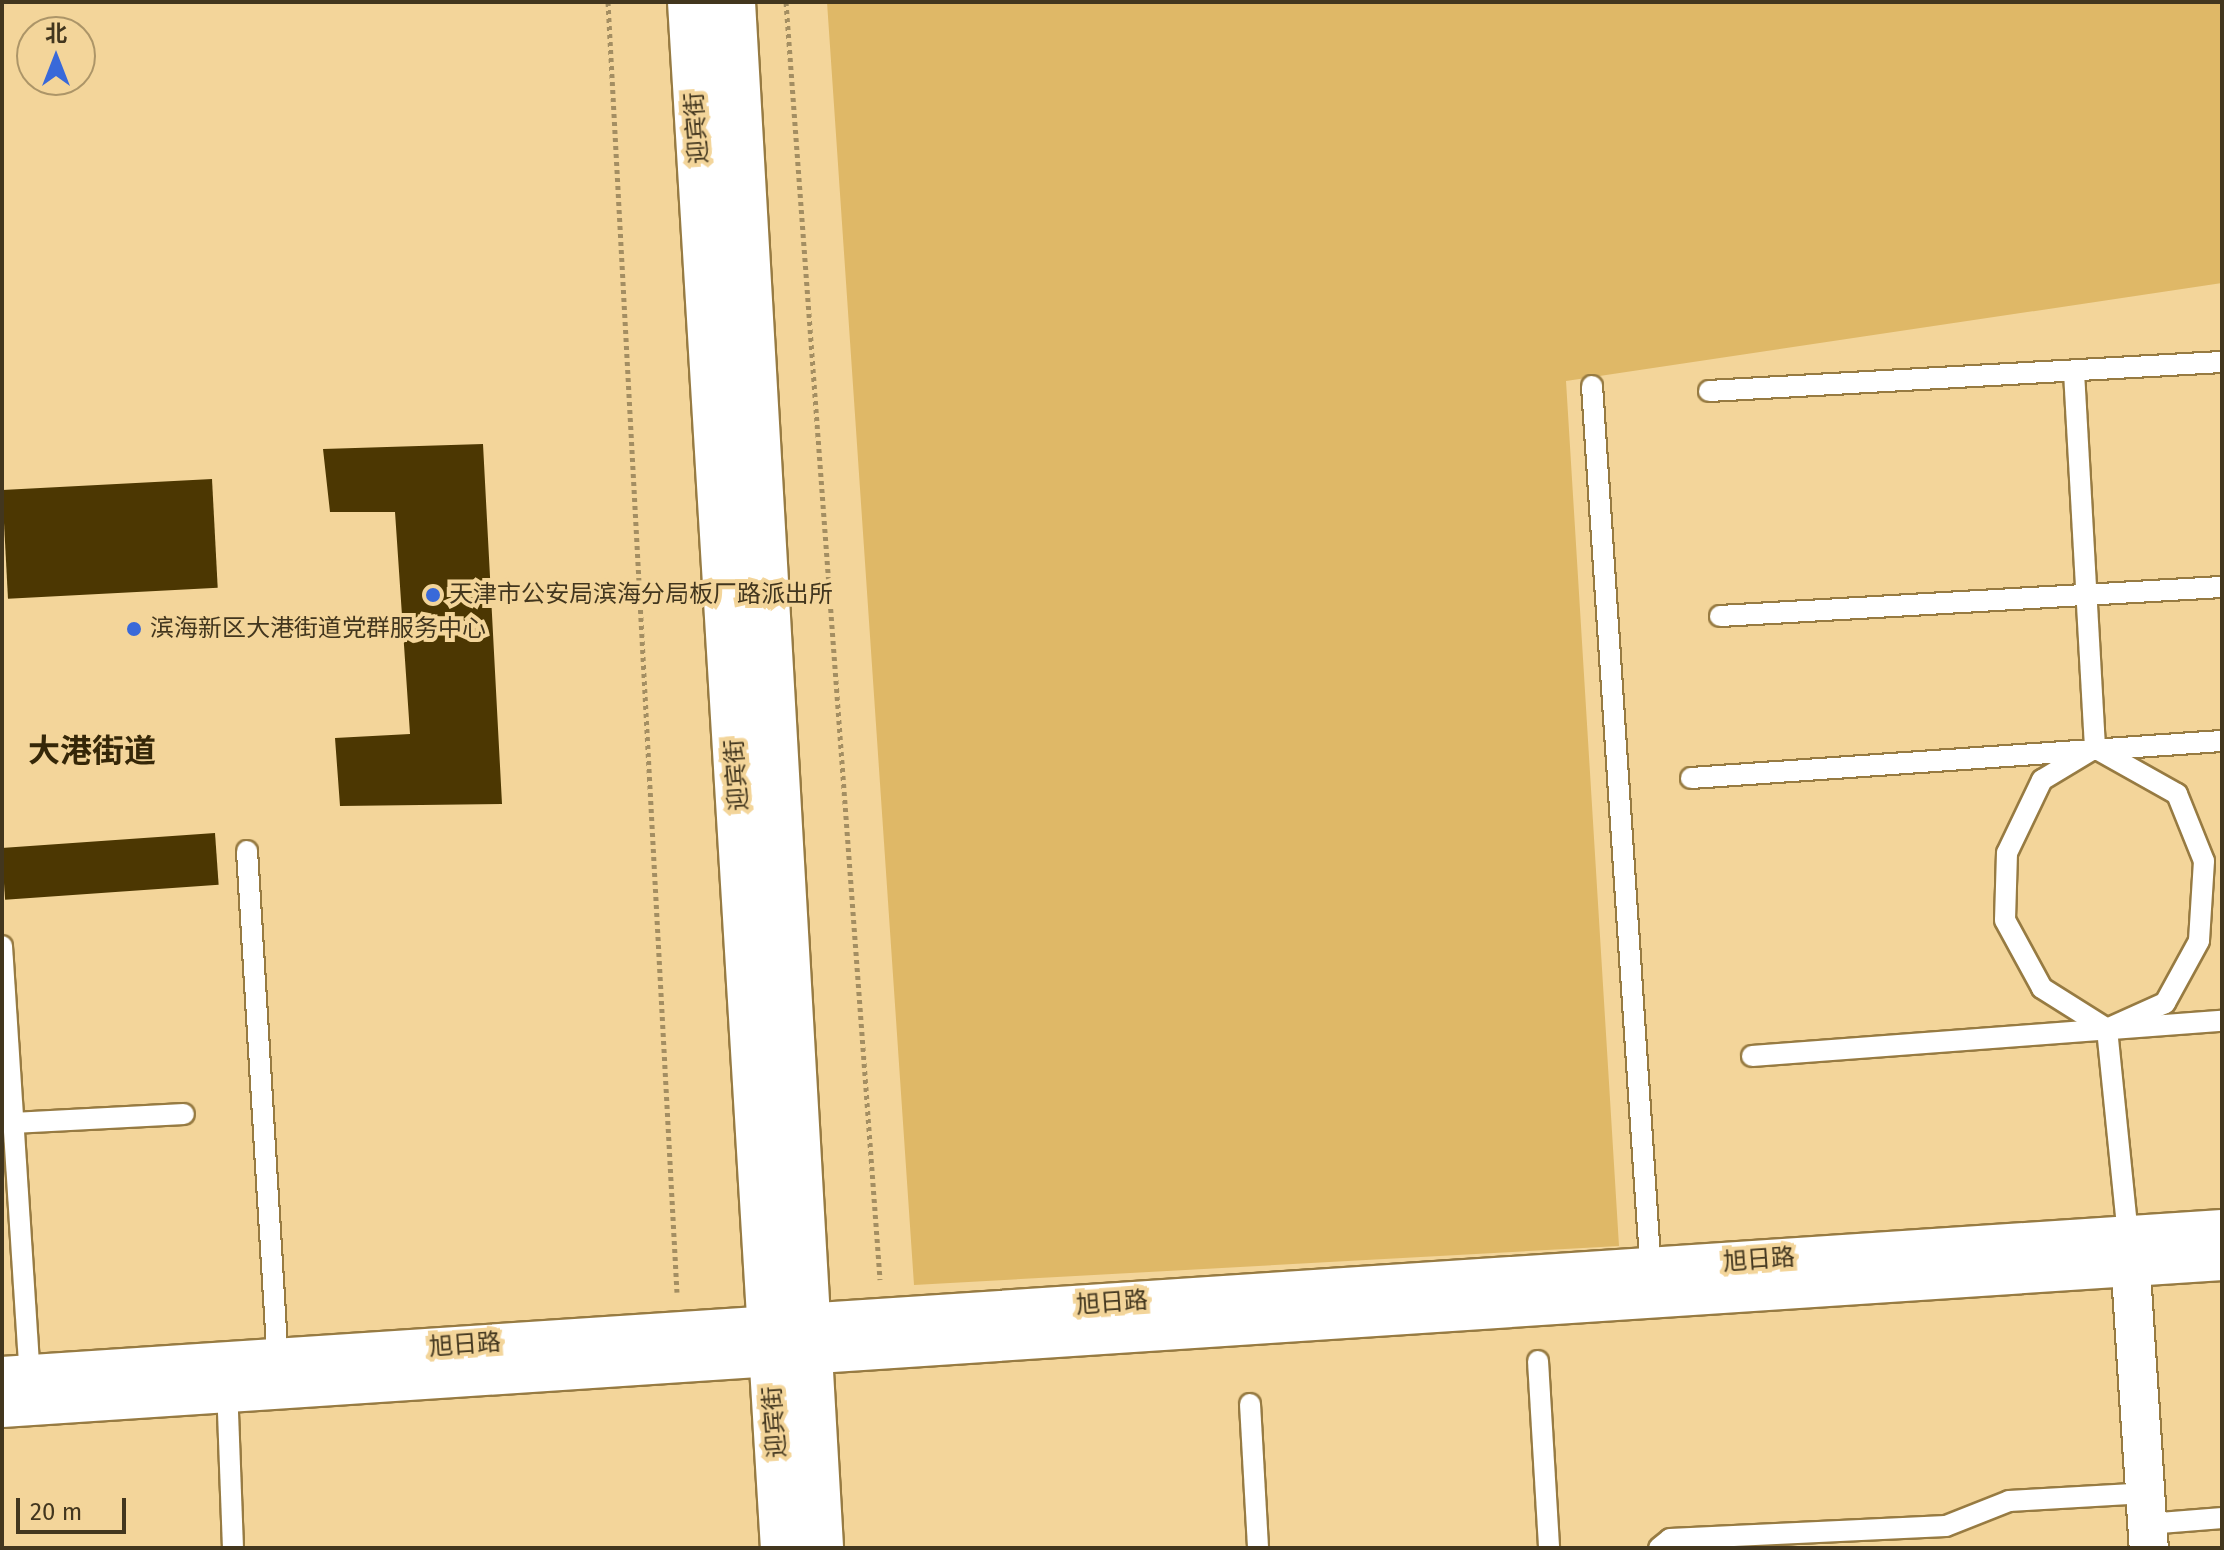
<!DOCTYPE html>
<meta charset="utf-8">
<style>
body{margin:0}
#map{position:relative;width:2224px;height:1550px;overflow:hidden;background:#f3d59a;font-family:"Fira Sans","Noto Sans SC",sans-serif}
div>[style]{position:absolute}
.green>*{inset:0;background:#dfb867}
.building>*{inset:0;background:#4c3702;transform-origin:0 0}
.path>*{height:5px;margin-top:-2.5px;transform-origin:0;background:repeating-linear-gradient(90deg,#a38e62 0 4px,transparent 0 8px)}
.roads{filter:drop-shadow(2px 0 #977b42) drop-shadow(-2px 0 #977b42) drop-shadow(0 2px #977b42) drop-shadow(0 -2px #977b42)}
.service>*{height:20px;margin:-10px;padding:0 10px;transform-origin:10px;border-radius:10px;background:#fff}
.minor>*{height:38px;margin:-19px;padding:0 19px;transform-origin:19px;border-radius:19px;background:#fff}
.secondary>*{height:44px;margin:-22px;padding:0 22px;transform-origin:22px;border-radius:22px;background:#fff}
.dots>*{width:22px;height:22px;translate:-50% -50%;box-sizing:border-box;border:4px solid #f3d59a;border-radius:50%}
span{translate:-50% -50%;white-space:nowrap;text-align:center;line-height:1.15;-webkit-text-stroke:8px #f3d59a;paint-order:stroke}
.street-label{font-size:24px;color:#42361e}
.poi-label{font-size:24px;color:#42361e}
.left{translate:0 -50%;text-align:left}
.district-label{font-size:32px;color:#352708;font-weight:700}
.frame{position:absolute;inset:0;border:4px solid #42361e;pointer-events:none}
.north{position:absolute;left:16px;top:16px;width:80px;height:80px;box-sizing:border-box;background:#f3d59a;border:2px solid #ac9568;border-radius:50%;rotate:0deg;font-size:22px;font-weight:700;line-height:32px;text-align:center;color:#42361e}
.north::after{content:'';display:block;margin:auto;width:28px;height:36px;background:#3969d9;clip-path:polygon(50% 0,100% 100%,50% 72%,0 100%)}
.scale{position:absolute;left:16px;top:1498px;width:110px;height:36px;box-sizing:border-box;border:4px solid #42361e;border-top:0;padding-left:10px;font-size:24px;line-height:28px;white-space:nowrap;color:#42361e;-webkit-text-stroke:6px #f3d59a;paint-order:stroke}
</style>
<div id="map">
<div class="green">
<div style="clip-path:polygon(827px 2px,2222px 2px,2222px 283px,1566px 381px,1619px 1246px,914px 1285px)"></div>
</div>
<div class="building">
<div style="clip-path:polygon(483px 444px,502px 804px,340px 806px,335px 738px,410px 734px,395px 512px,330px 512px,323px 449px)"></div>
<div style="left:212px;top:479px;width:109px;height:210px;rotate:87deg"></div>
<div style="left:215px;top:833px;width:52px;height:214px;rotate:86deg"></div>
</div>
<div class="path">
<div style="left:608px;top:2px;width:1292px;rotate:86.94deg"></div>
<div style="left:786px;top:2px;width:1281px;rotate:85.79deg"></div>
</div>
<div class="roads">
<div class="service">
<div style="left:2074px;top:372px;width:377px;rotate:86.8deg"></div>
<div style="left:1592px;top:386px;width:891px;rotate:86.2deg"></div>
<div style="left:1709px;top:391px;width:514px;rotate:-3.24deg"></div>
<div style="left:1720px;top:616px;width:503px;rotate:-3.31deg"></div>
<div style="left:2095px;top:748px;width:94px;rotate:29.3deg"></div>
<div style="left:2177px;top:794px;width:72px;rotate:68.1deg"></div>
<div style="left:2204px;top:861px;width:80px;rotate:93.6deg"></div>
<div style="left:2199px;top:941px;width:71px;rotate:118.7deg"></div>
<div style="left:2165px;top:1003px;width:64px;rotate:155.9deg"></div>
<div style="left:2107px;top:1029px;width:77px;rotate:-147.8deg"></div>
<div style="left:2042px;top:988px;width:77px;rotate:-118.6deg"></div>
<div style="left:2005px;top:920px;width:67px;rotate:-88.3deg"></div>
<div style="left:2007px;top:853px;width:81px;rotate:-64.4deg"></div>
<div style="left:2042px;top:780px;width:62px;rotate:-31.1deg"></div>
<div style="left:1691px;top:778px;width:532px;rotate:-3.99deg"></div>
<div style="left:247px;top:851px;width:513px;rotate:86.54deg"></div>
<div style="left:2px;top:946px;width:436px;rotate:86.3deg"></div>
<div style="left:2107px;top:1029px;width:207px;rotate:84.2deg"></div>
<div style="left:1752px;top:1056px;width:471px;rotate:-4.3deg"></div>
<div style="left:13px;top:1123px;width:171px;rotate:-3deg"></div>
<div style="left:1538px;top:1361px;width:187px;rotate:86.6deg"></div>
<div style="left:227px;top:1385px;width:163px;rotate:87.9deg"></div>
<div style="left:1250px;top:1404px;width:144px;rotate:86.8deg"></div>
<div style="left:2148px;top:1524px;width:74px;rotate:-4.6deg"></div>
<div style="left:1659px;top:1548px;width:14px;rotate:-39deg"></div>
<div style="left:1670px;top:1539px;width:276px;rotate:-2.7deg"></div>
<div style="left:1946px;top:1526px;width:68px;rotate:-21.6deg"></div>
<div style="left:2009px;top:1501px;width:137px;rotate:-3.3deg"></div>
</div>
<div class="minor">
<div style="left:2129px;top:1242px;width:307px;rotate:86.3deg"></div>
<div style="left:2px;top:1376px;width:2225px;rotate:-3.79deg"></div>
<div style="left:2px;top:1408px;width:2225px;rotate:-3.79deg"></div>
</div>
<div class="secondary">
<div style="left:690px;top:2px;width:1549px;rotate:86.56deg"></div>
<div style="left:733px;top:2px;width:1549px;rotate:86.74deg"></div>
</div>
</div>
<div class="dots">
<div style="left:433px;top:595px;background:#3969d9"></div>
<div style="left:134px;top:629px;background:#3969d9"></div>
</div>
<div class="street-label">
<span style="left:697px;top:128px;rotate:-94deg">迎宾街</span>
<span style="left:737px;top:775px;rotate:-94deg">迎宾街</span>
<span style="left:1759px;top:1260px;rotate:-4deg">旭日路</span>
<span style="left:1112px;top:1303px;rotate:-4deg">旭日路</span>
<span style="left:465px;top:1345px;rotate:-4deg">旭日路</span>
<span style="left:775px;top:1422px;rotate:-94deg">迎宾街</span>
</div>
<div class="poi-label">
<span class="left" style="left:449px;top:595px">天津市公安局滨海分局板厂路派出所</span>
<span class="left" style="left:150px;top:629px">滨海新区大港街道党群服务中心</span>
</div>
<div class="district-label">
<span style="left:92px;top:751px">大港街道</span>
</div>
<div class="frame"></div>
<div class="north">北</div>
<div class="scale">20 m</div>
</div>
